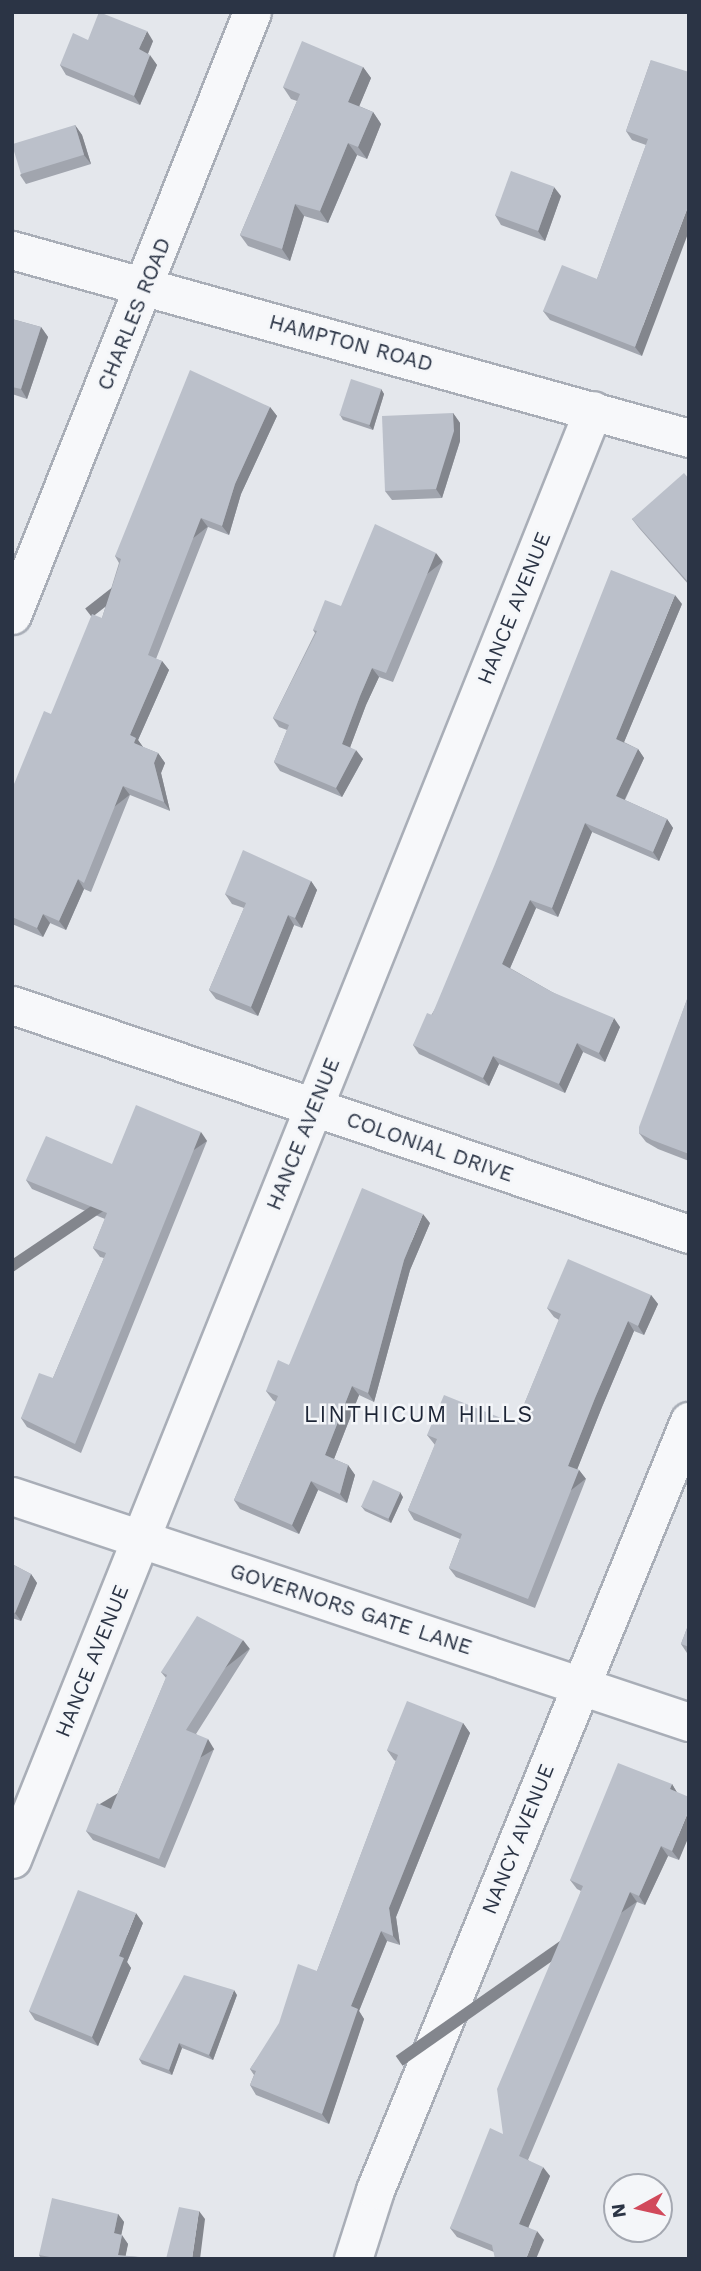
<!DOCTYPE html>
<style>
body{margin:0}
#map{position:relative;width:701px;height:2271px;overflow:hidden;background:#e4e7ec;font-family:"Work Sans",sans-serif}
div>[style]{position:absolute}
.roads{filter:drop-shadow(2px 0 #a9aeb7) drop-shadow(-2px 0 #a9aeb7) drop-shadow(0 2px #a9aeb7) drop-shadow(0 -2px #a9aeb7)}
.minor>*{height:37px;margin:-18.5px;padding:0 18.5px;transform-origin:18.5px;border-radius:18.5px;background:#f7f8fa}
.wall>*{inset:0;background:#a1a5ae}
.shaded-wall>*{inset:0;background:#83868d;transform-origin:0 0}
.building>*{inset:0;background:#bbc0ca;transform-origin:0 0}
span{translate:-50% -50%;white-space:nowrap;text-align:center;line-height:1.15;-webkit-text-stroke:5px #f4f6f9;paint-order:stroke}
.street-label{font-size:21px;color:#2b3445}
.neighbourhood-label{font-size:23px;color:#1d2536;letter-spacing:2px}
.frame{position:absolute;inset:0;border:14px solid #2b3445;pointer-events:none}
.north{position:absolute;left:603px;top:2173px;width:70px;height:70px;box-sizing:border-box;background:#f4f6f9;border:2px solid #a4a8b1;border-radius:50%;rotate:262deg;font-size:19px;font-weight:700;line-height:28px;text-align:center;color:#2b3445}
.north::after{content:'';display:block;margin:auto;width:24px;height:32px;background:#d1495b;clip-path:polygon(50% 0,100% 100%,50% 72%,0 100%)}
</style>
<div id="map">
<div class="roads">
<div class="minor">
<div style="left:12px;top:250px;width:703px;rotate:15.52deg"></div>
<div style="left:12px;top:615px;width:649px;rotate:-68.3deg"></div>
<div style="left:12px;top:1005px;width:715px;rotate:18.69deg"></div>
<div style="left:12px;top:1496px;width:714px;rotate:18.46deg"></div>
<div style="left:12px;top:1859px;width:1561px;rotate:-68.15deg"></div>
<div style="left:353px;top:2259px;width:72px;rotate:-72.3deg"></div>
<div style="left:375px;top:2190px;width:831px;rotate:-67.79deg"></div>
</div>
</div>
<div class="wall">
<div style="clip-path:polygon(88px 40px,153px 41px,148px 54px,157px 65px,140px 105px,66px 75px,60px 65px)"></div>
<div style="clip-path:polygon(651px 60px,642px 356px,550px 320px,543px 311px,597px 279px,646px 145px,632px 140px,626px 131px)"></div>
<div style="clip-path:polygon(363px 67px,371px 78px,359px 106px,373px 112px,381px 124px,367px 159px,357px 155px,328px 223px,304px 216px,290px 261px,248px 246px,240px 235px,297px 101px,291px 99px,283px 87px)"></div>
<div style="clip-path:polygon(75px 125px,82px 135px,91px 164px,26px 184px,20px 175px)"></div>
<div style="clip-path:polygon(561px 196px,545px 241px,501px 225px,495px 215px)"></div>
<div style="clip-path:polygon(12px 319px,41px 327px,48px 337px,27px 399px,12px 394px)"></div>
<div style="clip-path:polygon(381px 389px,384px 394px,373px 430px,343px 420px,340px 415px)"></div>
<div style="clip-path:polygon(270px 407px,277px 416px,241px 494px,229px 535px,208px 527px,156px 659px,162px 661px,169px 670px,138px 740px,143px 747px,158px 753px,165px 763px,161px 773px,170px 811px,130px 795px,91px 892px,84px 889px,66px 930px,50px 923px,43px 937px,12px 924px,12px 789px,102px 618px,119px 563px,115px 556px)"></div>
<div style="clip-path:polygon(453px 413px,460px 423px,460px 441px,442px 498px,392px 500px,385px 491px)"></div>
<div style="clip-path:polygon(689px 479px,689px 585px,639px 528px,632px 519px)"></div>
<div style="clip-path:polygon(443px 562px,393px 682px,379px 677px,366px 705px,350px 747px,363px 759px,342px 797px,280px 771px,274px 762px,287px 730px,279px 727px,273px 718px,315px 633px,313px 630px,341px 606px)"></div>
<div style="clip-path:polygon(682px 604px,624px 742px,638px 749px,644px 758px,625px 800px,667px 819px,673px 828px,659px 861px,592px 832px,558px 917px,536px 908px,510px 968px,552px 992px,620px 1027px,605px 1062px,583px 1052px,565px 1093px,499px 1064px,489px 1086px,419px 1054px,413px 1045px)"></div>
<div style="clip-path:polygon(311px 881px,317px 890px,302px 928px,294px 925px,258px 1016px,216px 999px,209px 990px,244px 908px,232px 904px,225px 894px)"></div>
<div style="clip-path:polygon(689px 994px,689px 1161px,658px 1149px,646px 1142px,639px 1133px)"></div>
<div style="clip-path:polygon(207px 1141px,81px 1453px,27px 1427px,21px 1418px,53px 1378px,104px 1258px,100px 1257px,93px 1248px,105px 1219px,32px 1189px,26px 1180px,112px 1164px)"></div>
<div style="clip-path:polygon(430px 1223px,410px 1270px,374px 1402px,359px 1395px,334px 1459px,348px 1465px,355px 1475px,347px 1503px,318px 1490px,299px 1534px,240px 1509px,234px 1500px,276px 1402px,273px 1400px,266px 1391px,289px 1365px)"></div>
<div style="clip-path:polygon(651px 1295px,658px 1304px,644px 1335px,634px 1331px,602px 1407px,577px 1469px,579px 1470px,586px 1479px,535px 1608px,456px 1577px,449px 1568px,460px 1539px,414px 1520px,408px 1510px,435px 1445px,427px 1435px,516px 1424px,559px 1320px,554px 1317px,547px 1308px)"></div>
<div style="clip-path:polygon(403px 1497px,391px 1523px,365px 1511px,361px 1506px)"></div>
<div style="clip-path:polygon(12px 1564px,31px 1574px,37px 1583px,21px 1621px,12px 1618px)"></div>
<div style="clip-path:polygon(689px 1623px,689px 1653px,687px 1653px,681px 1644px)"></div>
<div style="clip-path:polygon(250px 1649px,196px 1734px,214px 1749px,165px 1868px,93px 1840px,86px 1831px,111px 1809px,166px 1678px,161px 1672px)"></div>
<div style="clip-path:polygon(463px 1723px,470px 1733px,396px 1917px,400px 1945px,387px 1941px,359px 2011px,364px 2019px,329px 2124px,256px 2095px,250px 2085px,254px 2075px,250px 2069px,317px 1971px,396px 1761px,394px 1760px,387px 1750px)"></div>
<div style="clip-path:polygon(672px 1784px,677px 1793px,679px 1860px,668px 1856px,645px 1905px,637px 1902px,528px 2160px,550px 2176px,528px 2227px,544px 2240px,494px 2252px,457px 2237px,450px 2228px,503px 2134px,581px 1891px,577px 1889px,570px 1880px)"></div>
<div style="clip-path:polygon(143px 1923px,127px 1962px,131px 1968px,98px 2046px,35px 2020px,29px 2011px)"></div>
<div style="clip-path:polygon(237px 1995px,213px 2060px,182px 2048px,172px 2075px,142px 2064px,139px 2059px)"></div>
<div style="clip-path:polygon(118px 2214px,124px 2222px,121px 2235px,128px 2244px,125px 2256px,162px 2259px,41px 2259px,39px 2255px)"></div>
</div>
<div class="shaded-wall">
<div style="clip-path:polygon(147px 31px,153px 41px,146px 58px,139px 49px)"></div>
<div style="clip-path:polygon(150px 55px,157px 65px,140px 105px,134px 96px)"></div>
<div style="clip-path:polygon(363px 67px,371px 78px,356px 114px,348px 102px)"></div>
<div style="clip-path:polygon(373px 112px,381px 124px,367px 159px,358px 147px)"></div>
<div style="clip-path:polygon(75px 125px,82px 135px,91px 164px,84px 155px)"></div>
<div style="clip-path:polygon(348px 143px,357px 155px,328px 223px,320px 211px)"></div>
<div style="clip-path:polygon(554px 187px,561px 196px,545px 241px,538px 231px)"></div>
<div style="clip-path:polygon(295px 204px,304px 216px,290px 261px,282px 249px)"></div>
<div style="clip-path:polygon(689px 204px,689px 231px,642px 356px,635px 347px)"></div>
<div style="clip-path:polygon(41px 327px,48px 337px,27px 399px,21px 389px)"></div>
<div style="clip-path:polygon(381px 389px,384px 394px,373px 430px,369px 425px)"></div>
<div style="clip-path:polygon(270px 407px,277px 416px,241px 494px,229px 535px,222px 526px,235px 484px)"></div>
<div style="clip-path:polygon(453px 413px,460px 423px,460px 441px,442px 498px,436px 489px)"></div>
<div style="left:201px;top:518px;width:11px;height:147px;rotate:52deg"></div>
<div style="left:436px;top:553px;width:11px;height:130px;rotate:52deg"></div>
<div style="clip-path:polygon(675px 595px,682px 604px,622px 747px,616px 739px)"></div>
<div style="clip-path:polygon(162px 661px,169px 670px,138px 740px,143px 747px,140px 753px,130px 735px)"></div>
<div style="clip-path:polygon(372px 668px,379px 677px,366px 705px,348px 753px,342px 744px,360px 696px)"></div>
<div style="clip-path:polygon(638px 749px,644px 758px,622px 805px,616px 796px)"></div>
<div style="clip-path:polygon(356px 750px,363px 759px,342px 797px,336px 788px)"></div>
<div style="clip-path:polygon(158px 753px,165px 763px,161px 773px,170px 811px,164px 802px,154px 763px)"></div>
<div style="left:123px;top:786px;width:11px;height:105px;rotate:52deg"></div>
<div style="clip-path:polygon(667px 819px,673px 828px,659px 861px,653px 852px)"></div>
<div style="clip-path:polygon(585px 823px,592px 832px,558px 917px,552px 908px)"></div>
<div style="clip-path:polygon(78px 879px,84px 889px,66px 930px,59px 921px)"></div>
<div style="clip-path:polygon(311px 881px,317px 890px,302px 928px,295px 918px)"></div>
<div style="clip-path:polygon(530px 900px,536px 908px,508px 973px,502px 964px)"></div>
<div style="clip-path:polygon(43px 914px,50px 923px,43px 937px,37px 928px)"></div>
<div style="clip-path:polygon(288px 915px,294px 925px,258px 1016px,251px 1007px)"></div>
<div style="clip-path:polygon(614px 1018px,620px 1027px,605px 1062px,599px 1053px)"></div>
<div style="clip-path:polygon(577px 1043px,583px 1052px,565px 1093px,559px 1084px)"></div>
<div style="clip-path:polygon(493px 1056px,499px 1064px,489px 1086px,483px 1078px)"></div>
<div style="left:201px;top:1132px;width:11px;height:336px;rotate:56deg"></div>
<div style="clip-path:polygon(423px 1214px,430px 1223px,410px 1270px,374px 1402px,368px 1393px,404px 1260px)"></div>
<div style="clip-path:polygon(651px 1295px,658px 1304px,644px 1335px,638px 1326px)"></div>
<div style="clip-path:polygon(628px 1321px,634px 1331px,602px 1407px,575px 1475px,568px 1466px,595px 1398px)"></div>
<div style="clip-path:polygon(352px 1386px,359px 1395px,332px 1464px,325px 1455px)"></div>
<div style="clip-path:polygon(348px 1465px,355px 1475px,347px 1503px,340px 1494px)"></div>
<div style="left:579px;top:1470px;width:11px;height:139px;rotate:52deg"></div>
<div style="clip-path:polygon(311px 1481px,318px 1490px,299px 1534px,292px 1525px)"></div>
<div style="clip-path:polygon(400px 1492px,403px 1497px,391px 1523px,388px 1518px)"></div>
<div style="clip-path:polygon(31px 1574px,37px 1583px,21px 1621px,15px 1613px)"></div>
<div style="left:243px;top:1640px;width:11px;height:107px;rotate:52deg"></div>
<div style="clip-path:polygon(463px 1723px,470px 1733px,396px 1917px,400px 1945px,393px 1936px,389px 1908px)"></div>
<div style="left:208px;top:1739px;width:12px;height:130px;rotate:59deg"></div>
<div style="clip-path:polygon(672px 1784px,678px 1794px,670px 1789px)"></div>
<div style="clip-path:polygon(689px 1810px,689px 1836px,679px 1860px,672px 1851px)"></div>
<div style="clip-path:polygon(661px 1846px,668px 1856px,645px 1905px,639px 1896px)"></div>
<div style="left:630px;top:1892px;width:12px;height:286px;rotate:55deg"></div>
<div style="clip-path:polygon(136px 1913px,143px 1923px,127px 1962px,131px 1968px,98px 2046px,92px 2037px,119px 1956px)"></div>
<div style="clip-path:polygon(381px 1931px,387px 1941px,359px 2011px,364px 2019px,329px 2124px,322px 2114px,351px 2006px)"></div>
<div style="clip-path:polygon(234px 1990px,237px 1995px,213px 2060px,209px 2055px)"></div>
<div style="clip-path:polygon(179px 2043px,182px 2048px,172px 2075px,169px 2070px)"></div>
<div style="clip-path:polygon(543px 2167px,550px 2176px,526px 2233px,519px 2224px)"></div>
<div style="clip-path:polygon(199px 2211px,205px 2219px,200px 2259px,192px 2259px)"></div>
<div style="clip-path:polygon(118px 2214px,124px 2222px,120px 2241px,114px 2233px)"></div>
<div style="clip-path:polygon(537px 2231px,544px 2240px,536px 2259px,526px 2259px)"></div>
<div style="clip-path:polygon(122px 2235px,128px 2244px,125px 2259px,118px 2255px)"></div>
</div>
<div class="building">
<div style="clip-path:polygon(99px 12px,147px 31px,139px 49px,150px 55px,134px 96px,60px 65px,73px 33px,88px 40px)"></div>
<div style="clip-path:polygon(302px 41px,363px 67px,348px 102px,373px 112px,358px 147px,348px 143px,320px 211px,295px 204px,282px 249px,240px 235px,300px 94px,283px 87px)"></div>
<div style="clip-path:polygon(651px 60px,689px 72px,689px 204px,635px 347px,543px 311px,562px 265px,597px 279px,648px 139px,626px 131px)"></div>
<div style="left:75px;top:125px;width:31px;height:66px;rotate:73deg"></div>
<div style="left:511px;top:171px;width:46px;height:47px;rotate:20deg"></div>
<div style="clip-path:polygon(12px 319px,41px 327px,21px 389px,12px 387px)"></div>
<div style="clip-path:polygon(190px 370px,270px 407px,235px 484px,222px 526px,201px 518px,148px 655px,162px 661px,130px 735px,136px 738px,134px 743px,158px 753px,154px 763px,164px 802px,123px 786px,84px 883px,78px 879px,59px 921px,43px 914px,37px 928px,12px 917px,12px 789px,44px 711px,51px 714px,92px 614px,102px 618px,121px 559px,115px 556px)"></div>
<div style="left:351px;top:379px;width:32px;height:38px;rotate:18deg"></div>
<div style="clip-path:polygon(453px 413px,454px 431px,436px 489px,385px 491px,382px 416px)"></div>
<div style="clip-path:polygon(684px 473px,689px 479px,689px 583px,632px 519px)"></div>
<div style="clip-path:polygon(375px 524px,436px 553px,386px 673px,372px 668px,360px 696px,342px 744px,356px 750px,336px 788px,274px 762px,289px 725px,273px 718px,317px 631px,313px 630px,325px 600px,341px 606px)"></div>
<div style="clip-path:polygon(611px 570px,675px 595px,616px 739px,638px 749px,616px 796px,667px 819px,653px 852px,585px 823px,552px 908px,530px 900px,502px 964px,552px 992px,614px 1018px,599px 1053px,577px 1043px,559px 1084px,493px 1056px,483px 1078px,413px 1045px,427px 1013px,432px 1015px,495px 864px)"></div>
<div style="clip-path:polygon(243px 850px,311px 881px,295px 918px,288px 915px,251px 1007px,209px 990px,246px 903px,225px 894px)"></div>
<div style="clip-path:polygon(689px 994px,689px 1154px,652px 1140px,639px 1133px,639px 1127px)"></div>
<div style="clip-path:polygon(136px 1105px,201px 1132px,75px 1444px,21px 1418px,39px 1373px,53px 1378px,106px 1253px,93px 1248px,107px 1213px,26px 1180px,46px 1136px,112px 1164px)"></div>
<div style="clip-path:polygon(362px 1188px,423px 1214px,404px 1260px,368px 1393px,352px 1386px,325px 1455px,348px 1465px,340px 1494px,311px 1481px,292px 1525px,234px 1500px,278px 1396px,266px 1391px,278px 1360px,289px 1365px)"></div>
<div style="clip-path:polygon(568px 1259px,651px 1295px,638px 1326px,628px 1321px,595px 1398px,568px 1466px,579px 1470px,528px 1599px,449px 1568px,462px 1534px,408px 1510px,437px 1439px,427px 1435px,444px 1395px,516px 1424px,561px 1314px,547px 1308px)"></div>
<div style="left:373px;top:1480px;width:30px;height:29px;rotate:24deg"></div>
<div style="clip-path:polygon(12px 1564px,31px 1574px,15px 1613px,12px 1612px)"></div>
<div style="clip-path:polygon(197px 1616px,243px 1640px,186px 1730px,208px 1739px,159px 1859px,86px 1831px,97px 1803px,111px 1809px,167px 1675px,161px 1672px)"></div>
<div style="clip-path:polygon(689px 1623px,689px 1647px,681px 1644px)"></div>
<div style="clip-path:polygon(407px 1701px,463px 1723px,389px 1908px,393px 1936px,381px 1931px,351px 2006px,358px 2009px,322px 2114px,250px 2085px,256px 2071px,250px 2069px,279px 2023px,298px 1964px,317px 1971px,398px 1755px,387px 1750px)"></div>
<div style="clip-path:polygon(618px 1763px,672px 1784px,670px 1789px,689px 1797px,689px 1810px,672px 1851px,661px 1846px,639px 1896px,630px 1892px,519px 2156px,543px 2167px,519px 2224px,537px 2231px,526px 2259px,495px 2259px,492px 2245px,450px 2228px,490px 2128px,503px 2134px,497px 2089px,583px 1886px,570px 1880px)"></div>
<div style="clip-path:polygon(78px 1890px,136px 1913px,119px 1956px,124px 1958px,92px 2037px,29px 2011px)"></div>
<div style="clip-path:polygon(184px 1975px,234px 1990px,209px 2055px,179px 2043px,169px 2070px,139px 2059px)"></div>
<div style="clip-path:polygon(52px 2198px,118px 2214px,114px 2233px,122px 2235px,118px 2255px,162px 2259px,50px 2259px,50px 2257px,39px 2255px)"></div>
<div style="clip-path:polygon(179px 2207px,199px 2211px,192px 2259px,166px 2259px)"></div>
</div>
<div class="street-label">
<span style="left:134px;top:314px;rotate:-68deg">CHARLES ROAD</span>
<span style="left:351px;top:343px;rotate:15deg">HAMPTON ROAD</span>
<span style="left:514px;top:608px;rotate:-68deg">HANCE AVENUE</span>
<span style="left:303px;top:1134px;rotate:-68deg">HANCE AVENUE</span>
<span style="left:430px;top:1147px;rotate:19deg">COLONIAL DRIVE</span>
<span style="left:351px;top:1609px;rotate:18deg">GOVERNORS GATE LANE</span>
<span style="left:92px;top:1661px;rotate:-68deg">HANCE AVENUE</span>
<span style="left:518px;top:1839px;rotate:-68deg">NANCY AVENUE</span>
</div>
<div class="neighbourhood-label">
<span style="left:419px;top:1415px">LINTHICUM HILLS</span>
</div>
<div class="frame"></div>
<div class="north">N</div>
</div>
